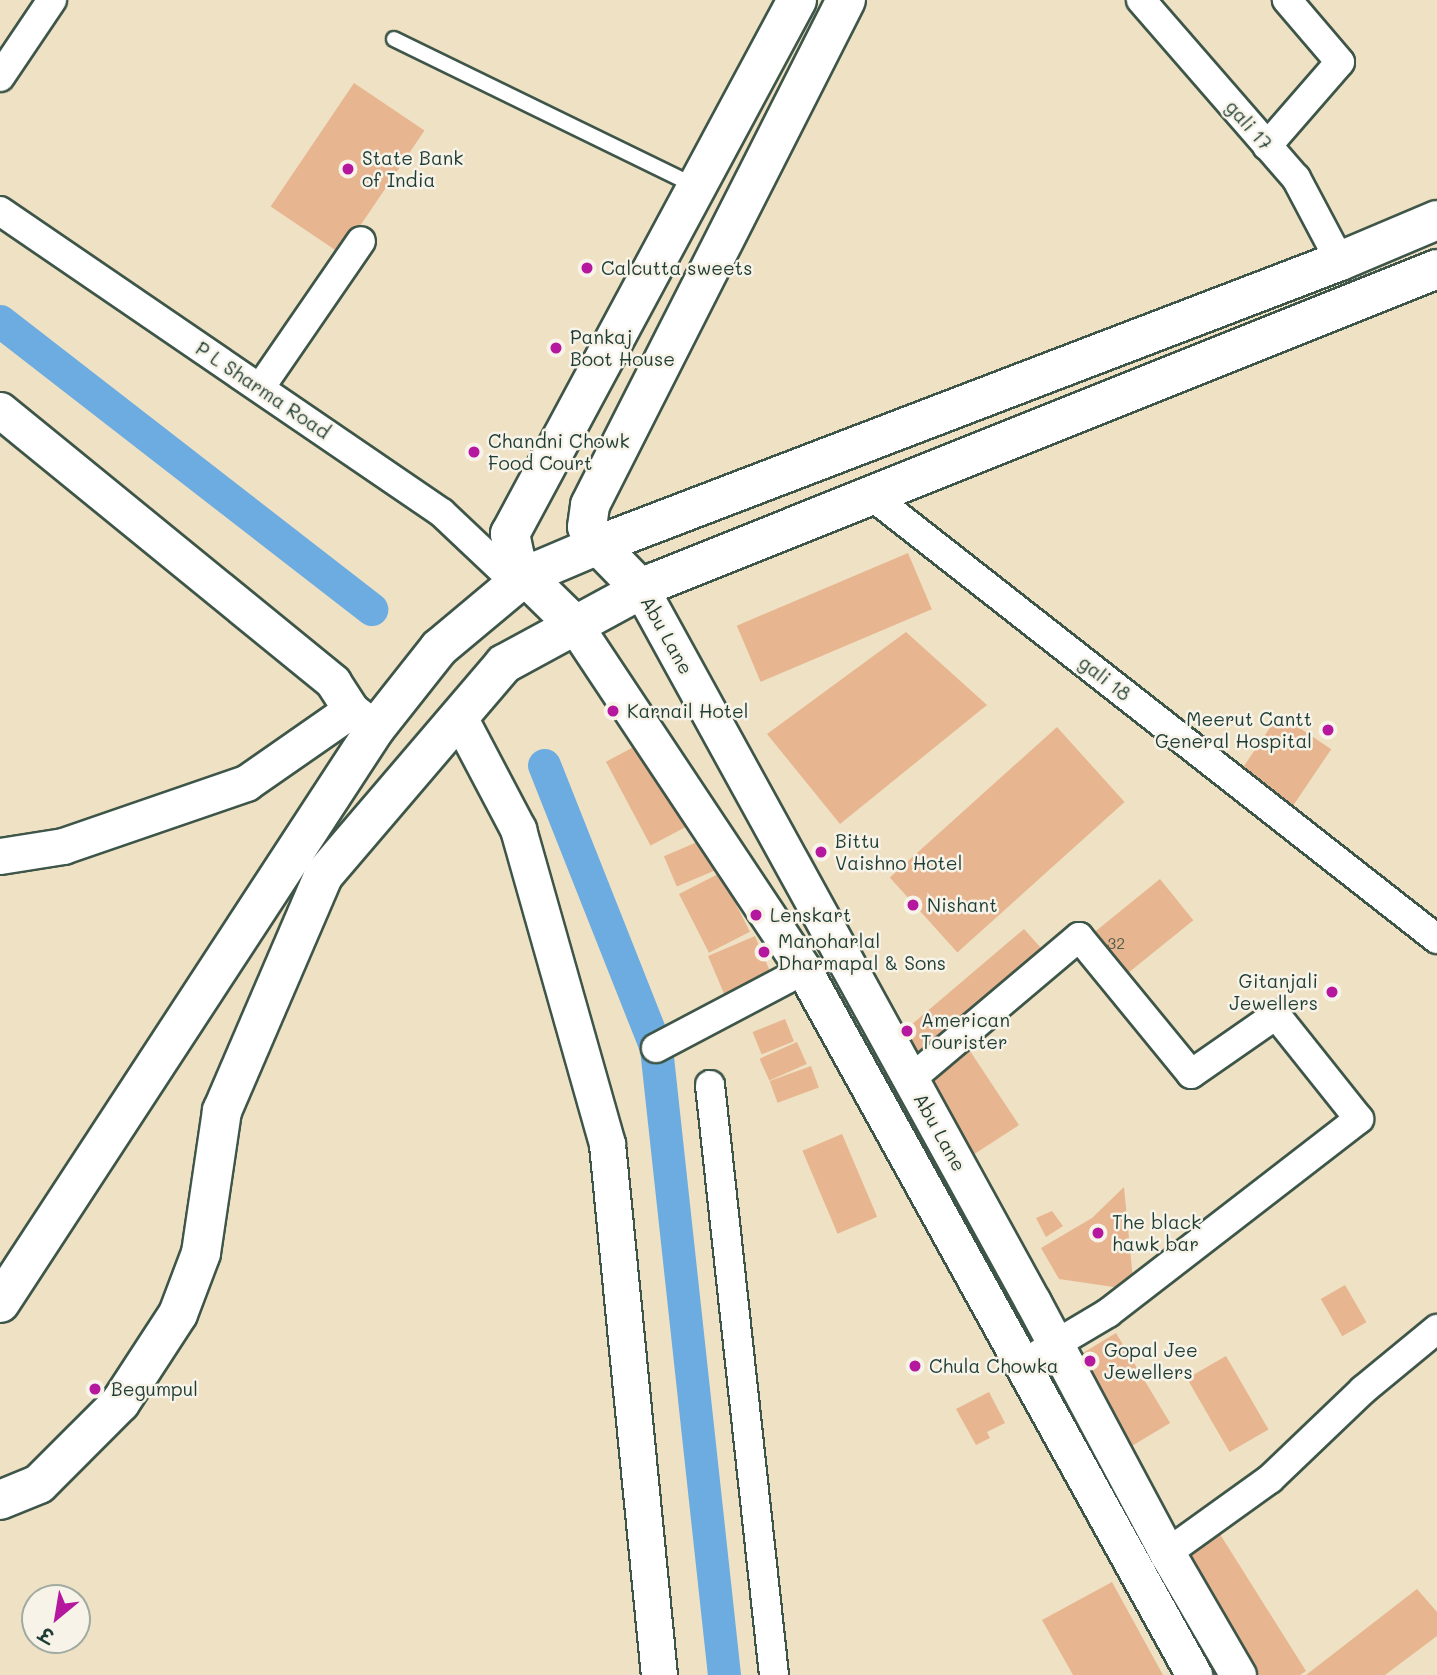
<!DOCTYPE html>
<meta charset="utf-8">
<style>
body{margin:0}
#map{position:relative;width:1437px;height:1675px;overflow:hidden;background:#efe1c3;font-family:Mali,"Playpen Sans Deva",sans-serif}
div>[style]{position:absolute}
.canal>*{height:33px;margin:-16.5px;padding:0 16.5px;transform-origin:16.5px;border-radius:16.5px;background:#6cace0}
.building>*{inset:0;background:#e7b690;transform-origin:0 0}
.roads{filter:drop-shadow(2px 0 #3e5649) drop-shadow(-2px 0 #3e5649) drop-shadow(0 2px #3e5649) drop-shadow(0 -2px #3e5649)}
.service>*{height:14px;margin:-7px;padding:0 7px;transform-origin:7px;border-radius:7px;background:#fff}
.minor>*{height:28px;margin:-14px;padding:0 14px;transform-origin:14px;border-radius:14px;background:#fff}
.tertiary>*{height:35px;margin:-17.5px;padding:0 17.5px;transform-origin:17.5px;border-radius:17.5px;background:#fff}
.primary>*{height:38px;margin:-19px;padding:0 19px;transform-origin:19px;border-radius:19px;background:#fff}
.dots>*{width:19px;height:19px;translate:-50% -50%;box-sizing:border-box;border:4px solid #f7f3e8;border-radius:50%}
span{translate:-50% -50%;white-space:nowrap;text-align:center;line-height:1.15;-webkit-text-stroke:5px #f7f3e8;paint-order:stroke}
.number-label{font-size:16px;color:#515b4b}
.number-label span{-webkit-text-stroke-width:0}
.street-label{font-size:19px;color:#1f3d34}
.poi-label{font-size:19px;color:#1f3d34}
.left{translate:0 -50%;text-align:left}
.right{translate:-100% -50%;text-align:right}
.north{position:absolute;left:21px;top:1584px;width:70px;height:70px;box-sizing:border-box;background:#f7f3e8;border:2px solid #a1aaa0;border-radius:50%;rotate:210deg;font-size:19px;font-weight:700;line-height:28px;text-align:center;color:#1f3d34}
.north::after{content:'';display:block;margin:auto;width:24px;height:32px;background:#b5179e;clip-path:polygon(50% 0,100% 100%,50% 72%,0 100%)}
</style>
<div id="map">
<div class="canal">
<div style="left:0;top:321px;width:470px;rotate:37.8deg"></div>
<div style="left:544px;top:765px;width:304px;rotate:68.4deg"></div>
<div style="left:656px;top:1048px;width:631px;rotate:83.81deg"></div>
</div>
<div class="building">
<div style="left:354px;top:83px;width:85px;height:149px;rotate:34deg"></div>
<div style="left:908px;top:553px;width:61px;height:186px;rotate:67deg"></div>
<div style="clip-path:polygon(906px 632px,987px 705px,840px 824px,767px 734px)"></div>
<div style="left:1279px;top:714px;width:63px;height:68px;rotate:34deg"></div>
<div style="left:1057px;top:727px;width:101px;height:225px;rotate:48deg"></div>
<div style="left:643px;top:742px;width:95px;height:42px;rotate:62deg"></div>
<div style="left:709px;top:837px;width:33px;height:49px;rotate:67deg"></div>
<div style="left:720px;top:873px;width:66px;height:46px;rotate:63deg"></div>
<div style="left:1160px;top:879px;width:53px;height:94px;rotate:51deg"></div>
<div style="clip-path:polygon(1024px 929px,1049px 957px,933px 1044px,906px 1060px,891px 1042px)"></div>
<div style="left:755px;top:936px;width:69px;height:51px;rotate:67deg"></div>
<div style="left:785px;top:1019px;width:24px;height:35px;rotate:68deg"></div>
<div style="left:797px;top:1042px;width:24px;height:41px;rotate:66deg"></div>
<div style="clip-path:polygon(966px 1045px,1019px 1125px,962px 1162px,917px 1082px)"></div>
<div style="left:811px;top:1066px;width:23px;height:44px;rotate:70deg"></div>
<div style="left:842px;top:1134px;width:90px;height:43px;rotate:67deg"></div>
<div style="clip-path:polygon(1124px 1187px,1134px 1290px,1059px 1279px,1041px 1248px,1092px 1218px)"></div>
<div style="clip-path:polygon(1052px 1211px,1063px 1226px,1046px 1237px,1036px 1218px)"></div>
<div style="left:1345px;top:1285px;width:43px;height:28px;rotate:60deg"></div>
<div style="left:1116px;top:1333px;width:105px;height:47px;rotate:59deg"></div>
<div style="left:1226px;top:1356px;width:85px;height:45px;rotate:60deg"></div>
<div style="clip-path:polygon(989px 1392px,1005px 1423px,987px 1432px,990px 1438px,976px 1445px,956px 1409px)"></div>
<div style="clip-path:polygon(1218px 1531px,1306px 1671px,1300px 1675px,1256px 1675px,1181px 1554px)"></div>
<div style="clip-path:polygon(1112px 1582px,1163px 1675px,1073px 1675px,1042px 1620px)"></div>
<div style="clip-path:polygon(1417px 1589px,1437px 1612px,1437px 1636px,1385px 1675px,1306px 1675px)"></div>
</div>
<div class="roads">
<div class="service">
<div style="left:394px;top:39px;width:336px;rotate:26deg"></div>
</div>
<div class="minor">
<div style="left:1141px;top:0;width:236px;rotate:49deg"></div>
<div style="left:1296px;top:178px;width:94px;rotate:62.1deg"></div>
<div style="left:0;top:77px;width:93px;rotate:-56deg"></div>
<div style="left:1267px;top:146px;width:111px;rotate:-49deg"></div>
<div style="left:1340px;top:62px;width:82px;rotate:-130.5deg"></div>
<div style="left:0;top:211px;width:535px;rotate:34.34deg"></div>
<div style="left:442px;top:513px;width:102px;rotate:43.4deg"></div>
<div style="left:260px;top:388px;width:178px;rotate:-55.5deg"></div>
<div style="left:872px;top:496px;width:718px;rotate:38.1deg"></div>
<div style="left:656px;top:1048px;width:167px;rotate:-27.8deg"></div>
<div style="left:911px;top:1079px;width:220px;rotate:-40.2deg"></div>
<div style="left:1079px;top:937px;width:177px;rotate:50.7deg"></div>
<div style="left:1191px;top:1074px;width:103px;rotate:-34.8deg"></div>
<div style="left:1276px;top:1015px;width:133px;rotate:51.4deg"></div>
<div style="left:1359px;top:1119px;width:317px;rotate:142.3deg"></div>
<div style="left:1108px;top:1313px;width:100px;rotate:149.3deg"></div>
<div style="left:710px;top:1085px;width:593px;rotate:83.81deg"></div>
<div style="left:1167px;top:1553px;width:127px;rotate:-35.7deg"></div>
<div style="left:1270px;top:1479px;width:129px;rotate:-43.7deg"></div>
<div style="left:1363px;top:1390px;width:96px;rotate:-39.5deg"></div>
</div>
<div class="tertiary">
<div style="left:0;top:410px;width:430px;rotate:39.2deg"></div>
<div style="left:333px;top:682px;width:33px;rotate:57deg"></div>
<div style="left:351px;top:710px;width:31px;rotate:38deg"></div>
<div style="left:641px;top:589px;width:814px;rotate:61.2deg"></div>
<div style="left:1033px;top:1302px;width:285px;rotate:61.9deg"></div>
<div style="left:1167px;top:1553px;width:141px;rotate:59.8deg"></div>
<div style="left:574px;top:624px;width:415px;rotate:56.4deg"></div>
<div style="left:804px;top:970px;width:806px;rotate:61.05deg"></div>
<div style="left:459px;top:717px;width:127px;rotate:62.2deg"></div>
<div style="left:518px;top:829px;width:327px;rotate:74.2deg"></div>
<div style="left:607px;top:1144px;width:534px;rotate:84.41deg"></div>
<div style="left:0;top:856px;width:64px;rotate:-9deg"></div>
<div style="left:63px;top:846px;width:194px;rotate:-19deg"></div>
<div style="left:246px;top:783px;width:128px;rotate:-34.8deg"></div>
</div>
<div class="primary">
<div style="left:641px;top:589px;width:62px;rotate:-134.3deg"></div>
<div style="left:598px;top:545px;width:21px;rotate:-121deg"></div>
<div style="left:587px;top:527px;width:22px;rotate:-82deg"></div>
<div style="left:590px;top:505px;width:566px;rotate:-63.12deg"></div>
<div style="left:574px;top:624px;width:69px;rotate:-135.6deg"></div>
<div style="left:525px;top:576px;width:21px;rotate:-118deg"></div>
<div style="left:515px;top:557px;width:24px;rotate:-102deg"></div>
<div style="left:510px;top:534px;width:606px;rotate:-61.74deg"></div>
<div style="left:0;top:1303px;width:686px;rotate:-56.84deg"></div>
<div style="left:375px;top:729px;width:103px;rotate:-51.7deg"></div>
<div style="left:439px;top:648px;width:112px;rotate:-39.9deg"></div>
<div style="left:525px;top:576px;width:79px;rotate:-23deg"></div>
<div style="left:598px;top:545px;width:794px;rotate:-20.94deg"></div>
<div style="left:1340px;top:261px;width:105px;rotate:-22.9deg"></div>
<div style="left:0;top:1500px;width:42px;rotate:-22.3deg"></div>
<div style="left:39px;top:1484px;width:115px;rotate:-45deg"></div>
<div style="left:120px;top:1403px;width:106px;rotate:-56.9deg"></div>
<div style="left:178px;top:1314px;width:65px;rotate:-69.3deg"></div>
<div style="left:201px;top:1253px;width:144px;rotate:-81.6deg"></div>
<div style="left:222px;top:1111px;width:256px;rotate:-66.7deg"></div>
<div style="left:323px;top:876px;width:279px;rotate:-49.5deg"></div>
<div style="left:504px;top:664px;width:172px;rotate:-28.5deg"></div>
<div style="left:655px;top:582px;width:842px;rotate:-21.81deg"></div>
</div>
</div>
<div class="dots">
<div style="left:348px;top:169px;background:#b5179e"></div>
<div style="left:587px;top:268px;background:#b5179e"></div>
<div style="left:556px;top:348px;background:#b5179e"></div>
<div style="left:474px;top:452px;background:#b5179e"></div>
<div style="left:613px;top:711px;background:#b5179e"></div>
<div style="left:1328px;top:730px;background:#b5179e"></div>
<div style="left:821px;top:852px;background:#b5179e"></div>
<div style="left:913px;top:905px;background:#b5179e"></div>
<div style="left:756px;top:915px;background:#b5179e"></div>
<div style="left:764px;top:952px;background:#b5179e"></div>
<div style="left:1332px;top:992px;background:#b5179e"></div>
<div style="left:907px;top:1031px;background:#b5179e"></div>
<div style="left:1098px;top:1233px;background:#b5179e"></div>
<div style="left:1090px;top:1361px;background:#b5179e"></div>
<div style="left:915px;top:1366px;background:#b5179e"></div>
<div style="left:95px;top:1389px;background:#b5179e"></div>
</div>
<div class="number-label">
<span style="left:1116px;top:943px">32</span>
</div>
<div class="street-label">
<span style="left:1249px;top:125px;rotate:49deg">gali 17</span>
<span style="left:263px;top:390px;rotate:34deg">P L Sharma Road</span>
<span style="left:667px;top:635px;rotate:61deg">Abu Lane</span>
<span style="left:1105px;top:678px;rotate:38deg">gali 18</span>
<span style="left:940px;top:1132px;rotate:61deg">Abu Lane</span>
</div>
<div class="poi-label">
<span class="left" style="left:362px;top:169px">State Bank<br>of India</span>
<span class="left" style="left:601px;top:268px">Calcutta sweets</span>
<span class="left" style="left:570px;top:348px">Pankaj<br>Boot House</span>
<span class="left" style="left:488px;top:452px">Chandni Chowk<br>Food Court</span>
<span class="left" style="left:627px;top:711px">Karnail Hotel</span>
<span class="right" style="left:1312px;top:730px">Meerut Cantt<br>General Hospital</span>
<span class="left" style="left:835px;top:852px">Bittu<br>Vaishno Hotel</span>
<span class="left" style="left:927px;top:905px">Nishant</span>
<span class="left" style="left:770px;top:915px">Lenskart</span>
<span class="left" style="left:778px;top:952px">Manoharlal<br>Dharmapal &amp; Sons</span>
<span class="right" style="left:1318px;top:992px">Gitanjali<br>Jewellers</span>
<span class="left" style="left:921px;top:1031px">American<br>Tourister</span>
<span class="left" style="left:1112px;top:1233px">The black<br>hawk bar</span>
<span class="left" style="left:1104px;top:1361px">Gopal Jee<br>Jewellers</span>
<span class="left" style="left:929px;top:1366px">Chula Chowka</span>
<span class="left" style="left:111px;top:1389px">Begumpul</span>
</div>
<div class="north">उ</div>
</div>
